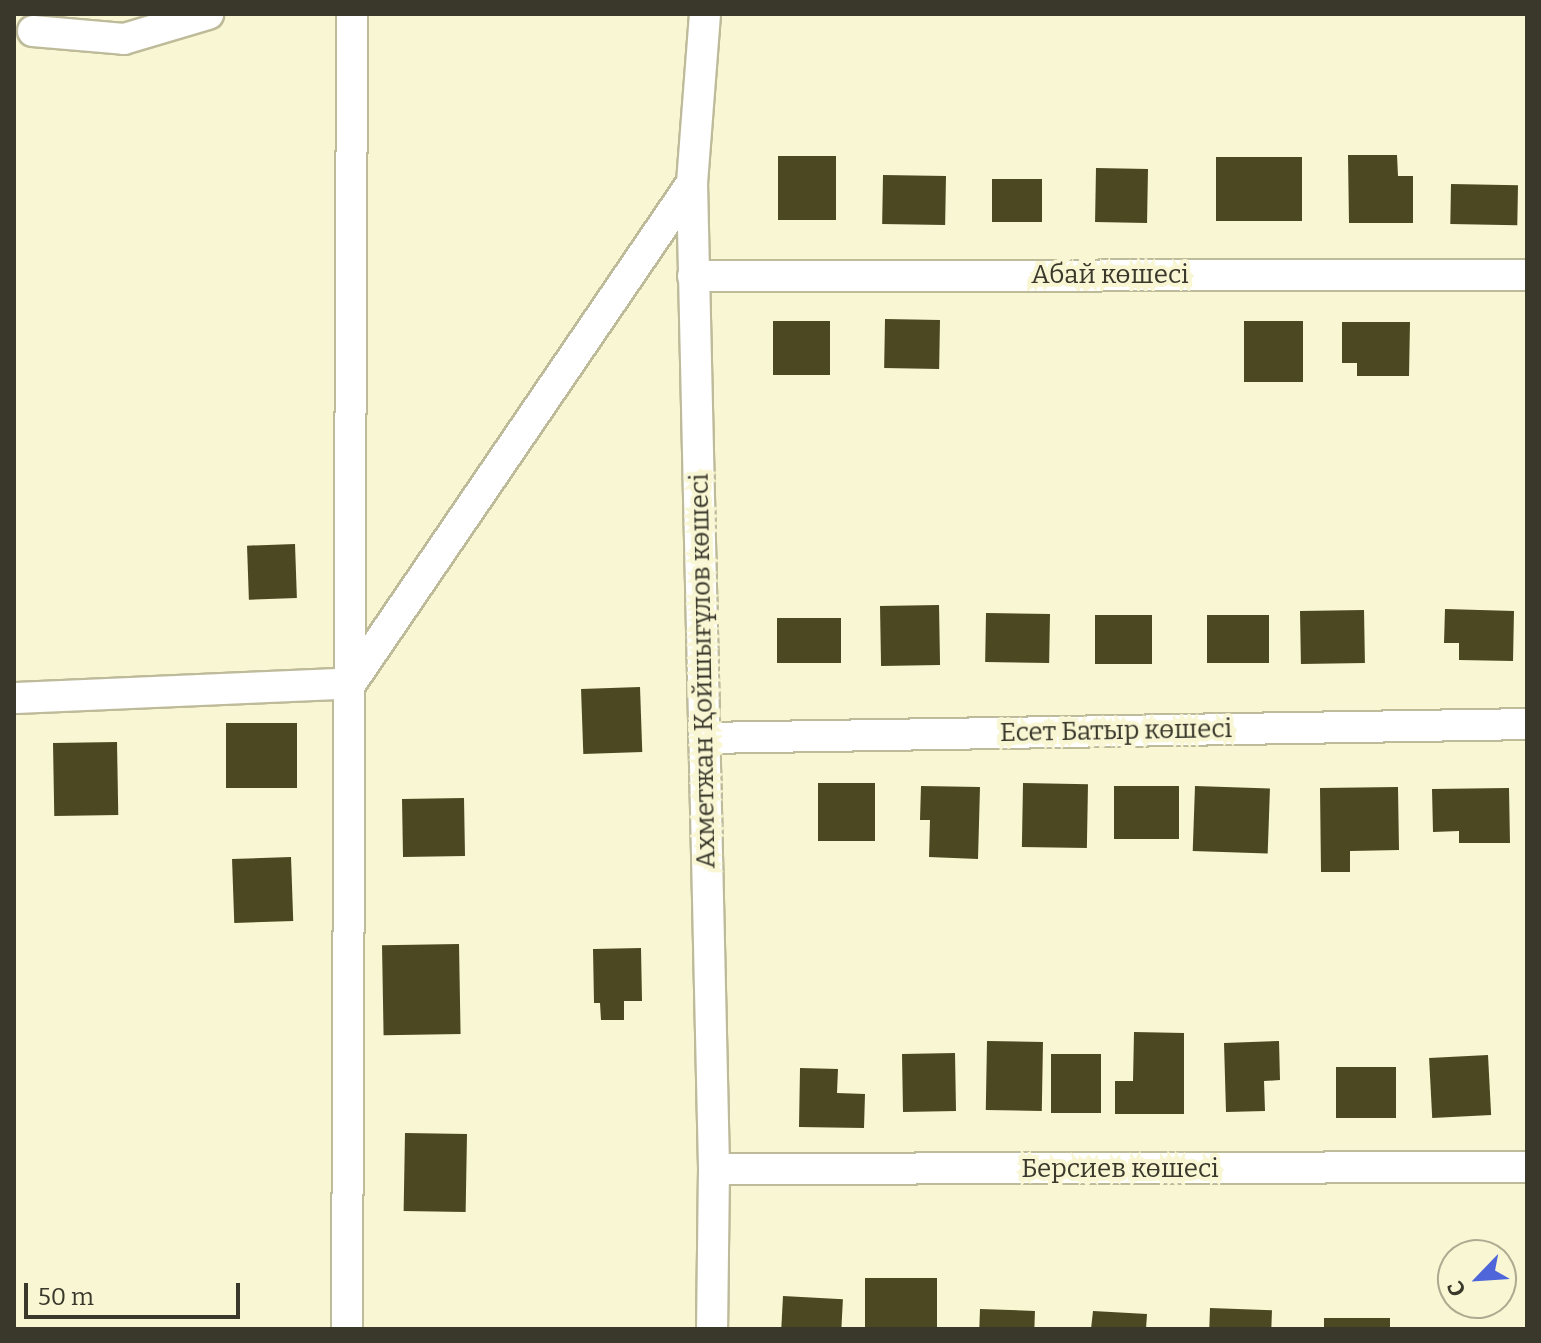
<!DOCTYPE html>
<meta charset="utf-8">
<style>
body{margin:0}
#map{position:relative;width:1541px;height:1343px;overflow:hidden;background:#f8f6d3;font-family:Bitter,serif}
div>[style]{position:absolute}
.building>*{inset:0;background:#4c4821;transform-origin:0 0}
.roads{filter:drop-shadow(2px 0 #bebb9a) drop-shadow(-2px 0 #bebb9a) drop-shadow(0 2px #bebb9a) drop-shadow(0 -2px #bebb9a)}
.minor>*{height:30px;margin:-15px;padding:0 15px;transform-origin:15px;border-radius:15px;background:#fff}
span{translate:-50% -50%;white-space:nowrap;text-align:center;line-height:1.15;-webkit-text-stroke:8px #f8f6d3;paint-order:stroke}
.street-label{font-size:26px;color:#39382b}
.frame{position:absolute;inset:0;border:16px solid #39382b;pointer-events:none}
.north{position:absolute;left:1437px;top:1239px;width:80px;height:80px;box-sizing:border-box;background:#f8f6d3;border:2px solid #acaa90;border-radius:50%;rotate:245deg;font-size:22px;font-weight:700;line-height:32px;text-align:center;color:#39382b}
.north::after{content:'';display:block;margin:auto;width:28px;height:36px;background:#4f66db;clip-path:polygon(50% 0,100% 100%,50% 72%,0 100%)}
.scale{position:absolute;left:24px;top:1283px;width:216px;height:36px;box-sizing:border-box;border:4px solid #39382b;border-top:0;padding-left:10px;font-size:24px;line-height:28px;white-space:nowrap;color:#39382b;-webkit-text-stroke:6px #f8f6d3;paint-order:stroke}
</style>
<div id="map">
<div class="building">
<div style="clip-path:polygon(1348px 155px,1397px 155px,1398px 176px,1413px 176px,1413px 223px,1349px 223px)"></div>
<div style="left:778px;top:156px;width:58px;height:64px"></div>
<div style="left:1216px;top:157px;width:86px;height:64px"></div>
<div style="left:1096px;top:168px;width:52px;height:54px;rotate:1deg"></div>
<div style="left:883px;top:175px;width:63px;height:49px;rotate:1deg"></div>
<div style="left:992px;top:179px;width:50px;height:43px"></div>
<div style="left:1451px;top:184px;width:67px;height:40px;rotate:1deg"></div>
<div style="left:885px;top:319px;width:55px;height:49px;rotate:1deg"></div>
<div style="left:773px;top:321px;width:57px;height:54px"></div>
<div style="left:1244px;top:321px;width:59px;height:61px"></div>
<div style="clip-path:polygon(1342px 322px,1410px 322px,1409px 376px,1357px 376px,1357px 363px,1342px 363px)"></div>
<div style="left:295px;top:544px;width:54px;height:48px;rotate:88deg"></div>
<div style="left:939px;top:605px;width:60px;height:59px;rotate:89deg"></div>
<div style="clip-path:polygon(1445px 609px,1514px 611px,1513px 661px,1459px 660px,1459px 643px,1444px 643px)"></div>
<div style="left:1364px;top:610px;width:53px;height:64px;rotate:89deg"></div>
<div style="left:986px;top:613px;width:64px;height:49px;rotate:1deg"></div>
<div style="left:1095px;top:615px;width:57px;height:49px"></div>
<div style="left:1269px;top:615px;width:48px;height:62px;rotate:90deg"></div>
<div style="left:777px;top:618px;width:64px;height:45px"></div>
<div style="left:640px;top:687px;width:65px;height:59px;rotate:88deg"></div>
<div style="left:297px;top:723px;width:65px;height:71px;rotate:90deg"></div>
<div style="left:117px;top:742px;width:73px;height:64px;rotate:89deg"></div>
<div style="left:818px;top:783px;width:57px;height:58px"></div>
<div style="left:1023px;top:783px;width:65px;height:64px;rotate:1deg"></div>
<div style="clip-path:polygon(921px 786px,980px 787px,978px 859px,929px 857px,930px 820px,920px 820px)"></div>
<div style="left:1114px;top:786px;width:65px;height:53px"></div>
<div style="left:1195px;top:786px;width:75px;height:65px;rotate:2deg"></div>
<div style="clip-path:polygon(1398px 787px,1399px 850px,1350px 851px,1350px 872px,1321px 872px,1320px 788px)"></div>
<div style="clip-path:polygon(1509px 788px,1510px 843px,1459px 843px,1459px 831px,1433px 832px,1432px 789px)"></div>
<div style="left:464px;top:798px;width:58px;height:62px;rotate:89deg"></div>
<div style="left:291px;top:857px;width:64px;height:59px;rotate:88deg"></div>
<div style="left:459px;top:944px;width:90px;height:77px;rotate:89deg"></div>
<div style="clip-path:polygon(641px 948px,642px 1001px,624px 1001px,624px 1020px,601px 1020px,600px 1003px,594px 1003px,593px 949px)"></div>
<div style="clip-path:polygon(1134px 1032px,1184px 1033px,1184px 1114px,1115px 1114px,1115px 1081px,1133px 1081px)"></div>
<div style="left:987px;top:1041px;width:56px;height:69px;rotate:1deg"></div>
<div style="clip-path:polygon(1279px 1041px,1280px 1080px,1264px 1081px,1265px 1111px,1226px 1112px,1224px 1043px)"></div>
<div style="left:955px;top:1053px;width:58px;height:53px;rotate:89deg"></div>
<div style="left:1101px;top:1054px;width:59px;height:50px;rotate:90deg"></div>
<div style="left:1488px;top:1055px;width:60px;height:59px;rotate:87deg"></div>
<div style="left:1336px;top:1067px;width:60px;height:51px"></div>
<div style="clip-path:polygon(800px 1068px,838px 1069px,837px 1093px,865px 1094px,864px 1128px,799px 1127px)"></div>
<div style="left:405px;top:1133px;width:62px;height:78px;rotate:1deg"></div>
<div style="left:865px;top:1278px;width:72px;height:51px"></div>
<div style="left:783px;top:1296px;width:60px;height:33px;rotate:3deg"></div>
<div style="left:1210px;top:1308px;width:62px;height:21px;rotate:2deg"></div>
<div style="left:980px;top:1309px;width:55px;height:20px;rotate:2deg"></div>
<div style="clip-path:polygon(1093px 1311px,1147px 1314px,1146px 1329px,1091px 1329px)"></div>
<div style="left:1390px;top:1318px;width:11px;height:66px;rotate:90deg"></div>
</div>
<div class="roads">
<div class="minor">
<div style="left:705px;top:14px;width:169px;rotate:94.4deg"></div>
<div style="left:692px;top:183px;width:986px;rotate:88.72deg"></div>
<div style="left:714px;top:1169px;width:160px;rotate:90.7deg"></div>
<div style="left:33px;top:31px;width:91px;rotate:5deg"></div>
<div style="left:124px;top:39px;width:88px;rotate:-16.6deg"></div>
<div style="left:693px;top:276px;width:834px;rotate:-0.07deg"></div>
<div style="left:14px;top:698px;width:337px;rotate:-2.5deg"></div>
<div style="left:351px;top:683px;width:605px;rotate:-55.71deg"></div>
<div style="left:704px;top:738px;width:823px;rotate:-0.97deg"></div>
<div style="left:714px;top:1169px;width:813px;rotate:-0.14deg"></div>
<div style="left:347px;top:1329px;width:1315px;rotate:-89.78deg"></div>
</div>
</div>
<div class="street-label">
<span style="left:1110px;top:275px">Абай көшесі</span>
<span style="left:703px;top:671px;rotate:-91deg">Ахметжан Қойшығұлов көшесі</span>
<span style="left:1116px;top:731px;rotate:-1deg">Есет Батыр көшесі</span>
<span style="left:1120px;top:1169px">Берсиев көшесі</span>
</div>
<div class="frame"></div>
<div class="north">С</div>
<div class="scale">50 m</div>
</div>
